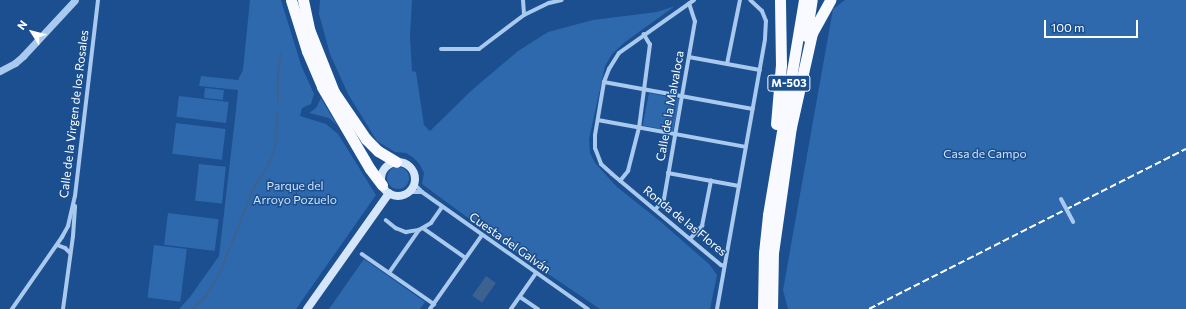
<!DOCTYPE html>
<meta charset="utf-8">
<style>
body{margin:0}
#map{position:relative;width:1186px;height:309px;overflow:hidden;background:#1b4f8f;font-family:Commissioner,sans-serif}
div>[style]{position:absolute}
.green>*{inset:0;background:#2e69ad;transform-origin:0 0}
.round{border-radius:50%}
.water>*{inset:0;background:#3c6290;transform-origin:0 0}
.stream>*{height:2px;margin:-1px;padding:0 1px;transform-origin:1px;border-radius:1px;background:#3c6290}
.pedestrian>*{height:3.5px;margin:-1.75px;padding:0 1.75px;transform-origin:1.75px;border-radius:1.75px;background:#a9c9ee}
.minor>*{height:4px;margin:-2px;padding:0 2px;transform-origin:2px;border-radius:2px;background:#a9c9ee}
.tertiary>*{height:7px;margin:-3.5px;padding:0 3.5px;transform-origin:3.5px;border-radius:3.5px;background:#a9c9ee}
.secondary>*{height:8px;margin:-4px;padding:0 4px;transform-origin:4px;border-radius:4px;background:#d6e6fa}
.secondary>.ring{margin:-4px;padding:0;box-sizing:content-box;background:none;border:8px solid #d6e6fa;border-radius:50%}
.trunk>*{height:11px;margin:-5.5px;padding:0 5.5px;transform-origin:5.5px;border-radius:5.5px;background:#f8faff}
.rail>*{height:2px;margin-top:-1px;transform-origin:0;background:repeating-linear-gradient(90deg,#fff 0 7px,transparent 0 10px)}
.minor-bridge>*{height:4px;margin:-2px;padding:0 2px;transform-origin:2px;border-radius:2px;background:#a9c9ee}
span{translate:-50% -50%;white-space:nowrap;text-align:center;line-height:1.15;-webkit-text-stroke:3px #1b4f8f;paint-order:stroke}
.shield-label span{padding:1px 3px;background:#1b4f8f;border:1px solid;border-radius:3px;-webkit-text-stroke-width:0}
.shield-label{font-size:11px;color:#fff;font-weight:700}
.street-label{font-size:12px;color:#fff}
.park-label{font-size:12px;color:#cfe3fa}
.north{position:absolute;left:12px;top:12px;width:40px;height:40px;-webkit-text-stroke:3px #1b4f8f;paint-order:stroke;rotate:306deg;font-size:11px;font-weight:700;line-height:16px;text-align:center;color:#fff}
.north::after{content:'';display:block;margin:auto;width:14px;height:18px;background:#fff;clip-path:polygon(50% 0,100% 100%,50% 72%,0 100%)}
.scale{position:absolute;left:1044px;top:20px;width:94px;height:18px;box-sizing:border-box;border:2px solid #fff;border-top:0;padding-left:5px;font-size:12px;line-height:14px;white-space:nowrap;color:#fff;-webkit-text-stroke:3px #1b4f8f;paint-order:stroke}
</style>
<div id="map">
<div class="green">
<div style="clip-path:polygon(250px 0,281px 0,301px 65px,314px 94px,311px 104px,302px 108px,300px 116px,326px 124px,338px 134px,376px 195px,296px 309px,179px 309px,190px 297px,219px 256px,236px 110px,238px 90px,199px 86px,201px 76px,238px 80px,243px 70px)"></div>
<div style="clip-path:polygon(320px 0,412px 0,410px 37px,412px 71px,416px 72px,424px 125px,430px 131px,472px 90px,518px 51px,548px 32px,593px 20px,657px 12px,675px 6px,625px 42px,612px 54px,605px 66px,589px 139px,590px 153px,595px 163px,617px 187px,661px 222px,709px 264px,717px 275px,710px 309px,600px 309px,498px 240px,422px 184px,424px 173px,420px 165px,414px 158px,406px 153px,395px 152px,377px 141px,348px 94px,330px 54px,319px 14px)"></div>
<div style="clip-path:polygon(845px 0,1186px 0,1186px 309px,788px 309px,783px 290px,833px 9px)"></div>
<div style="left:205px;top:88px;width:19px;height:10px;rotate:6deg"></div>
<div style="left:649px;top:93px;width:31px;height:33px;rotate:11deg"></div>
<div style="left:179px;top:96px;width:50px;height:21px;rotate:7deg"></div>
<div style="clip-path:polygon(321px 98px,329px 112px,338px 126px,329px 118px,309px 113px,316px 108px)"></div>
<div style="left:176px;top:123px;width:50px;height:31px;rotate:7deg"></div>
<div style="left:199px;top:164px;width:27px;height:37px;rotate:6deg"></div>
<div class="round" style="left:387px;top:167px;width:22px;height:22px"></div>
<div style="left:168px;top:213px;width:51px;height:32px;rotate:7deg"></div>
<div style="left:154px;top:245px;width:33px;height:53px;rotate:7deg"></div>
<div style="clip-path:polygon(364px 259px,425px 302px,420px 309px,329px 309px)"></div>
</div>
<div class="water">
<div style="left:486px;top:276px;width:12px;height:24px;rotate:35deg"></div>
</div>
<div class="stream">
<div style="left:278px;top:102px;width:25px;rotate:-90deg"></div>
<div style="left:278px;top:77px;width:23px;rotate:-83deg"></div>
<div style="left:192px;top:309px;width:19px;rotate:-43deg"></div>
<div style="left:206px;top:296px;width:27px;rotate:-59deg"></div>
<div style="left:220px;top:273px;width:92px;rotate:-68.4deg"></div>
<div style="left:254px;top:187px;width:25px;rotate:-56deg"></div>
<div style="left:268px;top:166px;width:20px;rotate:-70deg"></div>
<div style="left:275px;top:147px;width:33px;rotate:-85deg"></div>
</div>
<div class="pedestrian">
<div style="left:689px;top:57px;width:72px;rotate:10.4deg"></div>
<div style="left:727px;top:64px;width:65px;rotate:-78.5deg"></div>
<div style="left:604px;top:82px;width:151px;rotate:10.3deg"></div>
<div style="left:598px;top:120px;width:150px;rotate:10.3deg"></div>
<div style="left:668px;top:173px;width:72px;rotate:10.4deg"></div>
<div style="left:620px;top:181px;width:13px;rotate:-51deg"></div>
<div style="left:628px;top:171px;width:44px;rotate:-75.7deg"></div>
<div style="left:639px;top:128px;width:84px;rotate:-82.5deg"></div>
<div style="left:650px;top:45px;width:12px;rotate:-121deg"></div>
<div style="left:655px;top:210px;width:14px;rotate:-51deg"></div>
<div style="left:664px;top:199px;width:180px;rotate:-80.1deg"></div>
<div style="left:695px;top:22px;width:19px;rotate:-108deg"></div>
<div style="left:386px;top:220px;width:13px;rotate:39deg"></div>
<div style="left:396px;top:228px;width:11px;rotate:22deg"></div>
<div style="left:406px;top:232px;width:13px;rotate:-9deg"></div>
<div style="left:419px;top:230px;width:14px;rotate:-30deg"></div>
<div style="left:431px;top:223px;width:19px;rotate:-55deg"></div>
<div style="left:423px;top:228px;width:52px;rotate:34.9deg"></div>
<div style="left:690px;top:239px;width:18px;rotate:-47deg"></div>
<div style="left:702px;top:226px;width:46px;rotate:-78.7deg"></div>
<div style="left:362px;top:254px;width:88px;rotate:34.8deg"></div>
<div style="left:389px;top:273px;width:52px;rotate:-55.1deg"></div>
</div>
<div class="minor">
<div style="left:523px;top:0;width:15px;rotate:86deg"></div>
<div style="left:694px;top:0;width:92px;rotate:144.8deg"></div>
<div style="left:619px;top:53px;width:19px;rotate:122deg"></div>
<div style="left:609px;top:69px;width:14px;rotate:111deg"></div>
<div style="left:604px;top:82px;width:54px;rotate:99.6deg"></div>
<div style="left:595px;top:135px;width:13px;rotate:90deg"></div>
<div style="left:595px;top:148px;width:17px;rotate:69deg"></div>
<div style="left:601px;top:164px;width:15px;rotate:42deg"></div>
<div style="left:612px;top:174px;width:142px;rotate:39.9deg"></div>
<div style="left:721px;top:265px;width:3px;rotate:18deg"></div>
<div style="left:441px;top:49px;width:38px"></div>
<div style="left:479px;top:49px;width:56px;rotate:-37.1deg"></div>
<div style="left:524px;top:15px;width:28px;rotate:-26deg"></div>
<div style="left:549px;top:3px;width:13px;rotate:-13deg"></div>
<div style="left:414px;top:184px;width:11px;rotate:45deg"></div>
<div style="left:422px;top:192px;width:203px;rotate:35.2deg"></div>
<div style="left:409px;top:192px;width:12px"></div>
<div style="left:57px;top:245px;width:9px;rotate:21deg"></div>
<div style="left:65px;top:248px;width:7px;rotate:45deg"></div>
<div style="left:520px;top:297px;width:22px;rotate:34deg"></div>
<div style="left:12px;top:309px;width:88px;rotate:-55.2deg"></div>
<div style="left:62px;top:237px;width:13px;rotate:-61deg"></div>
<div style="left:68px;top:226px;width:31px;rotate:-77deg"></div>
<div style="left:75px;top:196px;width:197px;rotate:-83.3deg"></div>
<div style="left:63px;top:309px;width:74px;rotate:-82.2deg"></div>
<div style="left:73px;top:236px;width:30px;rotate:-86deg"></div>
<div style="left:430px;top:309px;width:90px;rotate:-54.9deg"></div>
<div style="left:511px;top:309px;width:44px;rotate:-55.2deg"></div>
<div style="left:717px;top:309px;width:274px;rotate:-79.9deg"></div>
<div style="left:765px;top:39px;width:18px;rotate:-87deg"></div>
<div style="left:766px;top:21px;width:11px;rotate:-112deg"></div>
<div style="left:762px;top:11px;width:16px;rotate:-137deg"></div>
</div>
<div class="tertiary">
<div style="left:0;top:71px;width:17px;rotate:-28deg"></div>
<div style="left:15px;top:63px;width:11px;rotate:-41deg"></div>
<div style="left:23px;top:56px;width:76px;rotate:-47.1deg"></div>
</div>
<div class="secondary">
<div class="ring" style="left:381px;top:162px;width:26px;height:26px"></div>
<div style="left:307px;top:309px;width:142px;rotate:-54.7deg"></div>
</div>
<div class="trunk">
<div style="left:291px;top:0;width:53px;rotate:72.6deg"></div>
<div style="left:307px;top:51px;width:39px;rotate:67deg"></div>
<div style="left:322px;top:87px;width:95px;rotate:59.7deg"></div>
<div style="left:370px;top:169px;width:20px;rotate:53deg"></div>
<div style="left:303px;top:0;width:30px;rotate:78deg"></div>
<div style="left:309px;top:29px;width:68px;rotate:68.4deg"></div>
<div style="left:334px;top:92px;width:57px;rotate:55.8deg"></div>
<div style="left:366px;top:139px;width:17px;rotate:45deg"></div>
<div style="left:378px;top:151px;width:21px;rotate:31deg"></div>
<div style="left:806px;top:36px;width:36px;rotate:-81deg"></div>
<div style="left:776px;top:124px;width:59px;rotate:-85.2deg"></div>
<div style="left:781px;top:65px;width:65px;rotate:-90.9deg"></div>
<div style="left:763px;top:309px;width:56px;rotate:-89deg"></div>
<div style="left:764px;top:253px;width:38px;rotate:-84deg"></div>
<div style="left:768px;top:215px;width:218px;rotate:-80.5deg"></div>
<div style="left:772px;top:309px;width:56px;rotate:-89deg"></div>
<div style="left:773px;top:253px;width:127px;rotate:-81.9deg"></div>
<div style="left:791px;top:127px;width:96px;rotate:-77.4deg"></div>
<div style="left:812px;top:33px;width:38px;rotate:-61deg"></div>
</div>
<div class="rail">
<div style="left:869px;top:309px;width:355px;rotate:-26.8deg"></div>
</div>
<div class="minor-bridge">
<div style="left:1061px;top:199px;width:26px;rotate:62deg"></div>
</div>
<div class="shield-label">
<span style="left:789px;top:83px">M-503</span>
</div>
<div class="street-label">
<span style="left:670px;top:106px;rotate:-80deg">Calle de la Malvaloca</span>
<span style="left:74px;top:114px;rotate:-83deg">Calle de la Virgen de los Rosales</span>
<span style="left:685px;top:221px;rotate:39deg">Ronda de las Flores</span>
<span style="left:510px;top:243px;rotate:35deg">Cuesta del Galván</span>
</div>
<div class="park-label">
<span style="left:985px;top:154px">Casa de Campo</span>
<span style="left:295px;top:193px">Parque del<br>Arroyo Pozuelo</span>
</div>
<div class="north">N</div>
<div class="scale">100 m</div>
</div>
